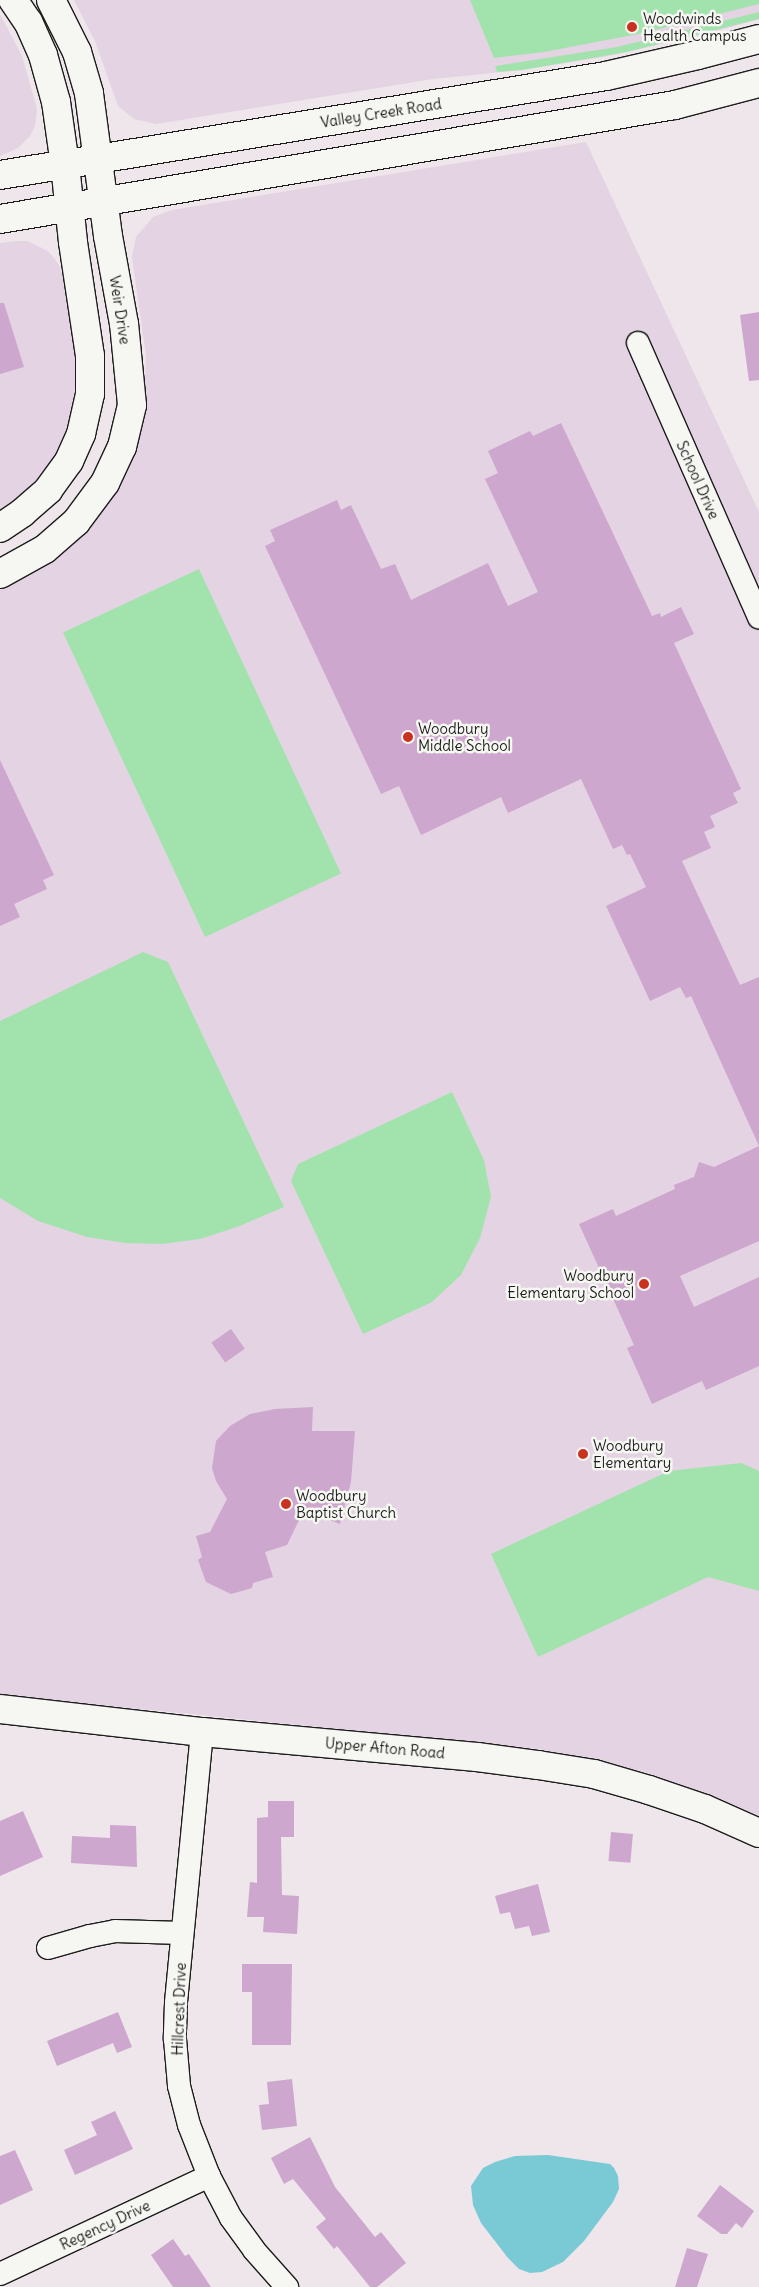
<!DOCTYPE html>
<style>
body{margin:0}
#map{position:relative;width:759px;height:2287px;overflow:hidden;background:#eee6eb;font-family:Delius,sans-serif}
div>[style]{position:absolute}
.built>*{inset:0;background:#e4d3e2}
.green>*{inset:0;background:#a2e3ad;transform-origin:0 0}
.water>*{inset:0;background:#7acad6}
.building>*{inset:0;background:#cea7ce;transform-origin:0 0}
.roads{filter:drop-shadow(1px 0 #1c1c1c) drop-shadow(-1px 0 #1c1c1c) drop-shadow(0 1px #1c1c1c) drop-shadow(0 -1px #1c1c1c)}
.street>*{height:22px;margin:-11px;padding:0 11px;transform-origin:11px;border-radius:11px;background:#f6f6f2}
.secondary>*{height:28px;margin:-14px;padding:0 14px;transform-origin:14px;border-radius:14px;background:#f6f6f2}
.dots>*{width:14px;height:14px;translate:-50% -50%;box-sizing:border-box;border:2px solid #f6f6f2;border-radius:50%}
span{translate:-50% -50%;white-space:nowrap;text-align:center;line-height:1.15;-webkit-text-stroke:5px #f6f6f2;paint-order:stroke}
.poi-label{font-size:15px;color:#1c1c1c}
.left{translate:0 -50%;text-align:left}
.right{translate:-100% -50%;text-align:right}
.street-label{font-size:15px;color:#1c1c1c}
</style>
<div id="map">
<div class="built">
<div style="clip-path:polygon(74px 0,759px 0,759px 19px,706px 34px,603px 57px,522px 70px,433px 79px,156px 124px,134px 119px,118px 106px,95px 41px)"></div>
<div style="clip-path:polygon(0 14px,22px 56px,37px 109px,35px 126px,30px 136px,18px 148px,0 156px)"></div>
<div style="clip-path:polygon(586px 142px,759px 512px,759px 1816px,719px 1798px,641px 1771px,540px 1749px,0 1695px,0 589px,31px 574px,55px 558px,144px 409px,146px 356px,132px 257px,136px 237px,153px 217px,172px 210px)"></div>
<div style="clip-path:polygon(17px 241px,27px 241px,40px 247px,49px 252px,59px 265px,65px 284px,74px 340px,77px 375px,69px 423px,55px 455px,30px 487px,0 511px,0 243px)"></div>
</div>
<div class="green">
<div style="clip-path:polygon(470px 0,759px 0,759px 4px,638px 34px,544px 52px,494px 58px)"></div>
<div style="clip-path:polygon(759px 12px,759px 19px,627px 52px,522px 70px,497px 72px,495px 66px,617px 47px)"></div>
<div style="left:199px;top:569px;width:336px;height:150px;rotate:65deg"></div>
<div style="clip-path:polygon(143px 952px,168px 962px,284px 1207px,237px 1227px,200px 1239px,162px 1244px,125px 1243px,87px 1237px,38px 1221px,0 1198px,0 1021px)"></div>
<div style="clip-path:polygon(452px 1092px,484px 1160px,491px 1197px,480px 1238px,461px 1275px,432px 1302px,363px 1334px,291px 1181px,298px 1164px)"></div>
<div style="clip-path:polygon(741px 1463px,759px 1471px,759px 1591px,708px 1577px,538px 1657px,491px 1554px,669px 1471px)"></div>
</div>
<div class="water">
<div style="clip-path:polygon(548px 2155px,610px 2164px,614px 2168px,618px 2176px,619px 2189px,613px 2202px,584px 2241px,563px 2262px,542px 2272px,530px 2273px,519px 2269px,508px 2258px,481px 2223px,473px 2205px,471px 2186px,483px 2168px,495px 2162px,515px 2156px)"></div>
</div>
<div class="building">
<div style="clip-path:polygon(0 303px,4px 303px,24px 367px,0 374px)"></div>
<div style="clip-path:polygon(759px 312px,759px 380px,749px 381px,740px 315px)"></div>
<div style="clip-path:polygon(561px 423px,652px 616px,660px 613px,661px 617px,681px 607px,694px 634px,674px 643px,741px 789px,733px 793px,738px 803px,710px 816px,715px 827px,704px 832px,711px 848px,682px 861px,740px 985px,759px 977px,759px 1146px,691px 996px,686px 998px,680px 987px,650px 1001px,606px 906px,646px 887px,630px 854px,627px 855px,622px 845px,613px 849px,581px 779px,508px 813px,501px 797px,421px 835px,399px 786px,381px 794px,265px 546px,275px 541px,270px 530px,337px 500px,341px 510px,351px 505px,381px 569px,395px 564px,411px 600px,488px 563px,508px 606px,538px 592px,485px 479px,498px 473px,488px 451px,530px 431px,533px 436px)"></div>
<div style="clip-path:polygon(0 760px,54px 875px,43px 880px,47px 889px,14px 904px,20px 917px,0 926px)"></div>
<div style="clip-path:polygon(759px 1146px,759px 1241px,680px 1276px,694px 1307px,759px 1277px,759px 1366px,706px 1390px,702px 1381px,652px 1404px,627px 1348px,634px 1345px,579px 1224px,613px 1209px,616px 1216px,675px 1189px,674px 1185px,694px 1177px,699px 1162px,714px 1167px)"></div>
<div style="left:231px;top:1329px;width:24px;height:24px;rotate:55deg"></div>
<div style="clip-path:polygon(313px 1407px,312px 1431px,355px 1431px,351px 1482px,340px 1524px,304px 1510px,287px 1545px,265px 1552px,273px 1577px,253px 1583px,252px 1588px,231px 1594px,206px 1582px,198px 1560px,202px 1557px,196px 1536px,210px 1532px,227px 1499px,216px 1481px,212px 1468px,216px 1441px,230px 1426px,250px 1414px,275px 1409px)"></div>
<div style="clip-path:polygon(268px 1801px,294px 1801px,294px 1837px,281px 1837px,282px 1895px,299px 1896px,297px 1934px,263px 1932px,264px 1917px,247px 1917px,250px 1882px,257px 1883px,257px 1818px,268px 1817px)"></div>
<div style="clip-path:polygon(23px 1811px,43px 1857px,0 1876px,0 1821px)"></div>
<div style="clip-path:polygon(110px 1825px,136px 1826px,137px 1867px,71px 1863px,72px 1836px,110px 1838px)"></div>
<div style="left:611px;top:1832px;width:22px;height:29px;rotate:5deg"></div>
<div style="clip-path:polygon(538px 1884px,550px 1932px,532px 1936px,529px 1926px,515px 1929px,510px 1912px,500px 1914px,495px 1896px)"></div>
<div style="clip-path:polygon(242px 1964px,292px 1964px,291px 2045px,252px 2045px,252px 1992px,242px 1992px)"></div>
<div style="clip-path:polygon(118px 2012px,132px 2047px,117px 2053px,113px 2043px,57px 2066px,47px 2041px)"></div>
<div style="clip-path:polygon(292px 2079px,297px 2126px,262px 2130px,259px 2105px,269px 2104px,267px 2082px)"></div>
<div style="clip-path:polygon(115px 2111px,133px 2149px,75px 2175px,64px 2150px,97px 2135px,91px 2122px)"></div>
<div style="clip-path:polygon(310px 2137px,335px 2187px,375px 2237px,381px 2232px,406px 2263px,377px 2287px,370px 2287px,337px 2246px,334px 2249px,316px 2227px,326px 2219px,293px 2179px,284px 2184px,271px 2158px)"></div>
<div style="clip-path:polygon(15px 2150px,33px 2190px,0 2205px,0 2156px)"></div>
<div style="clip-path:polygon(720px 2185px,754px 2211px,742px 2228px,736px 2223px,727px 2234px,721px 2234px,697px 2216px)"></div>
<div style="clip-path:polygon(173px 2239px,185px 2256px,189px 2254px,211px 2287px,173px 2287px,151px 2255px)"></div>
<div style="clip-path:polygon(687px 2248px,708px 2254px,697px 2287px,675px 2287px)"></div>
</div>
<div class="roads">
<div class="street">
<div style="left:638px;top:343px;width:300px;rotate:66.2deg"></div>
<div style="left:202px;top:1732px;width:272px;rotate:95.5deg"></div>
<div style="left:176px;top:2003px;width:36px;rotate:92deg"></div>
<div style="left:175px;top:2039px;width:47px;rotate:85.1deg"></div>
<div style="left:179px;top:2086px;width:40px;rotate:75.6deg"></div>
<div style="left:189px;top:2125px;width:55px;rotate:68.6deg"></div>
<div style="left:209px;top:2176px;width:47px;rotate:62.4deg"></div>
<div style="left:231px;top:2218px;width:39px;rotate:54deg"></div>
<div style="left:254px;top:2250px;width:50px;rotate:48.3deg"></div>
<div style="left:48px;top:1948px;width:44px;rotate:-15.9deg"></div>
<div style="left:90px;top:1936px;width:25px;rotate:-11deg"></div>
<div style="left:115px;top:1931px;width:67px;rotate:1.7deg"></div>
<div style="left:0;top:2274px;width:231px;rotate:-25.1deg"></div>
</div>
<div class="secondary">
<div style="left:0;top:175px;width:614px;rotate:-9.28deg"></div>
<div style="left:606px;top:76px;width:94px;rotate:-12.9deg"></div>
<div style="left:698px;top:55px;width:63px;rotate:-14.7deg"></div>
<div style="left:0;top:219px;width:685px;rotate:-9.59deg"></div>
<div style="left:675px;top:105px;width:87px;rotate:-14.7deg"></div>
<div style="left:0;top:528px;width:27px;rotate:-34deg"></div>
<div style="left:22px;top:513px;width:35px;rotate:-41deg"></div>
<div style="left:48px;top:490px;width:36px;rotate:-54deg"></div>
<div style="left:69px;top:461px;width:30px;rotate:-66deg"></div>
<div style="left:81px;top:434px;width:41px;rotate:-77.3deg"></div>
<div style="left:90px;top:394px;width:38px;rotate:-90deg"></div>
<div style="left:90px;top:356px;width:115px;rotate:-98.5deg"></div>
<div style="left:73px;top:242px;width:77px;rotate:-95.9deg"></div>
<div style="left:65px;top:165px;width:64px;rotate:-98.1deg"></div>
<div style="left:56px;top:102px;width:49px;rotate:-105.5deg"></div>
<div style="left:43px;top:55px;width:36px;rotate:-114deg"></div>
<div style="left:28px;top:22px;width:27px;rotate:-124deg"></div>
<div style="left:0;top:574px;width:51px;rotate:-29.1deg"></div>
<div style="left:45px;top:549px;width:41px;rotate:-41.1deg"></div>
<div style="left:76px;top:522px;width:49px;rotate:-53.4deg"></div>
<div style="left:105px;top:483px;width:40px;rotate:-65deg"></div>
<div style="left:122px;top:447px;width:43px;rotate:-76.6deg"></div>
<div style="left:132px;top:405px;width:81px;rotate:-95.6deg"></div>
<div style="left:124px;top:324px;width:89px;rotate:-100.3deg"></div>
<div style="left:108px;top:236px;width:144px;rotate:-97.6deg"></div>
<div style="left:89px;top:93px;width:43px;rotate:-106.3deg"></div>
<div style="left:77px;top:52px;width:58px;rotate:-116.6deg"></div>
<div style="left:0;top:1709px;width:203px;rotate:6.5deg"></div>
<div style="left:202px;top:1732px;width:276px;rotate:5.2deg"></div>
<div style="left:477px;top:1757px;width:62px;rotate:7.5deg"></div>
<div style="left:538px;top:1765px;width:57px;rotate:9.1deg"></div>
<div style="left:594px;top:1774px;width:57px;rotate:16.2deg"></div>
<div style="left:649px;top:1790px;width:59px;rotate:18.7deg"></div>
<div style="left:705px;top:1809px;width:59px;rotate:24deg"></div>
</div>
</div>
<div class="dots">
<div style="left:632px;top:27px;background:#c8321e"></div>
<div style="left:408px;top:737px;background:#c8321e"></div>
<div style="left:644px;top:1284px;background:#c8321e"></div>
<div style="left:583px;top:1454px;background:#c8321e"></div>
<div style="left:286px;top:1504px;background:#c8321e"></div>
</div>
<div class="poi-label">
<span class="left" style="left:643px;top:27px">Woodwinds<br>Health Campus</span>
<span class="left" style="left:418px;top:737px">Woodbury<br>Middle School</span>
<span class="right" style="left:634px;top:1284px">Woodbury<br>Elementary School</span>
<span class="left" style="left:593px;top:1454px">Woodbury<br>Elementary</span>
<span class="left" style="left:296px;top:1504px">Woodbury<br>Baptist Church</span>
</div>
<div class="street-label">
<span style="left:381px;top:113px;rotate:-9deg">Valley Creek Road</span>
<span style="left:120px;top:310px;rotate:81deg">Weir Drive</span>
<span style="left:698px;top:480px;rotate:66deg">School Drive</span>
<span style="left:385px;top:1748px;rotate:5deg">Upper Afton Road</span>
<span style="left:179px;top:2009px;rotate:-88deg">Hillcrest Drive</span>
<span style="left:105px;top:2225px;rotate:-25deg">Regency Drive</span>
</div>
</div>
